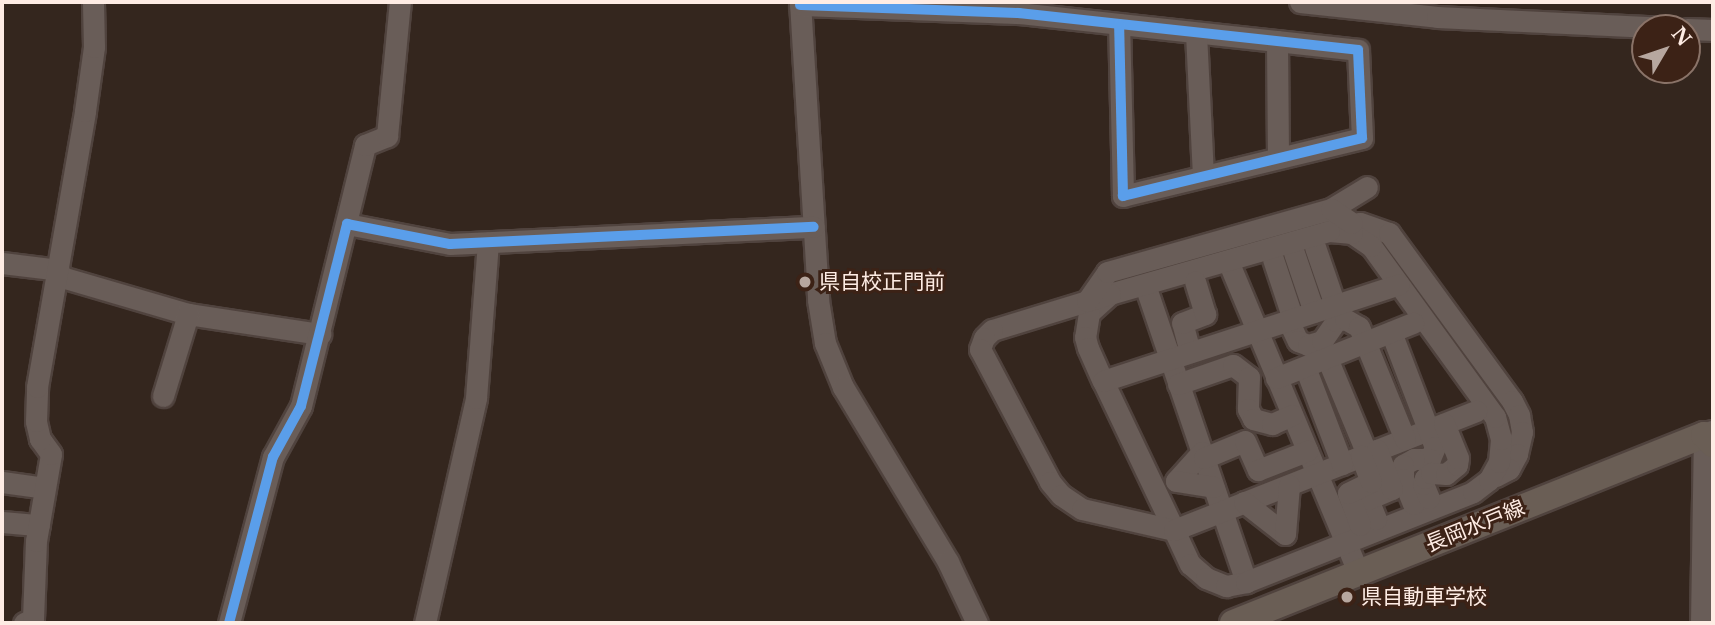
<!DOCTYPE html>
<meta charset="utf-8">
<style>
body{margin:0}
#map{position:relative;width:1715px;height:625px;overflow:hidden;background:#34261e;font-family:"Libre Baskerville","Noto Sans JP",serif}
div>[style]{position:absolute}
.roads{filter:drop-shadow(2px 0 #50433e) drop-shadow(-2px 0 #50433e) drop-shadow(0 2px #50433e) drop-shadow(0 -2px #50433e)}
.minor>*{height:21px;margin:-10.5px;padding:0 10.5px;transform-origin:10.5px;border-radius:10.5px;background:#695d58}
.major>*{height:26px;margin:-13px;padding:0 13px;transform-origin:13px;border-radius:13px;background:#6a5e55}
.cycleway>*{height:10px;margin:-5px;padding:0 5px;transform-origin:5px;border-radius:5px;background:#5a9eea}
.dots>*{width:19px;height:19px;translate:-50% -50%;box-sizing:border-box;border:4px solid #3c2216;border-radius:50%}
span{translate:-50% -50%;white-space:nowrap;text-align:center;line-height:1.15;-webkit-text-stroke:6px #3c2216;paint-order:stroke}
.poi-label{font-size:21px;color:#feece4}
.left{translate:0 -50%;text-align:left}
.street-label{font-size:21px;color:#feece4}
.frame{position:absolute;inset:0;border:4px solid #feece4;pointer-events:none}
.north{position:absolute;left:1631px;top:14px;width:70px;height:70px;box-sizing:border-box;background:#3c2216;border:2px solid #8a7368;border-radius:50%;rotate:51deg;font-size:19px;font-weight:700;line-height:28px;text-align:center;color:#feece4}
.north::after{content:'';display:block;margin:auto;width:24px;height:32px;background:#b7a79f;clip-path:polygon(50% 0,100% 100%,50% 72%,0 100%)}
</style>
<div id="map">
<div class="roads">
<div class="minor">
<div style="left:800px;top:2px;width:299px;rotate:86.5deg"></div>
<div style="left:818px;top:300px;width:44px;rotate:80.8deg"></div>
<div style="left:825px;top:343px;width:48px;rotate:67.8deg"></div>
<div style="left:843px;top:387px;width:204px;rotate:59deg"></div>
<div style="left:948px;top:562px;width:68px;rotate:64.6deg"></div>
<div style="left:1300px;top:2px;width:138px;rotate:6.2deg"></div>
<div style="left:1437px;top:17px;width:236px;rotate:2.7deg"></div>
<div style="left:800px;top:5px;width:219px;rotate:2.1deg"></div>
<div style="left:1019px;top:13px;width:341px;rotate:6.2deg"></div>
<div style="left:1358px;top:50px;width:88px;rotate:87.4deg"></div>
<div style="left:1362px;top:138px;width:246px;rotate:166.4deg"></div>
<div style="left:1123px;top:196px;width:172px;rotate:-91.3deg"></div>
<div style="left:1687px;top:29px;width:26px;rotate:2deg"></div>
<div style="left:1196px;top:33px;width:143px;rotate:87.2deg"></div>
<div style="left:1277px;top:41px;width:116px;rotate:89.5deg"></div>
<div style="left:1331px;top:209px;width:42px;rotate:-31.4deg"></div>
<div style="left:347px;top:224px;width:105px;rotate:11deg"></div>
<div style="left:450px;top:244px;width:364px;rotate:-2.7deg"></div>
<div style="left:1344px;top:226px;width:16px;rotate:-11deg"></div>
<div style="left:1360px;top:223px;width:31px;rotate:19deg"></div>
<div style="left:1389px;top:233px;width:208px;rotate:53.8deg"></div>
<div style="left:1512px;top:401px;width:16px;rotate:63deg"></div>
<div style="left:1519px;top:415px;width:17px;rotate:80deg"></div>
<div style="left:1522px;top:432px;width:23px;rotate:103deg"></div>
<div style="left:1517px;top:454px;width:17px;rotate:118deg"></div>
<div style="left:1509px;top:469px;width:15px;rotate:152deg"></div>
<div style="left:1315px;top:247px;width:61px;rotate:71deg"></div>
<div style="left:1294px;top:253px;width:62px;rotate:71.3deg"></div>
<div style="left:1273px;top:259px;width:63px;rotate:71.6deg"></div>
<div style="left:1228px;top:261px;width:337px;rotate:67.3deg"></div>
<div style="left:2px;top:263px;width:57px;rotate:7deg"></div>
<div style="left:58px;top:276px;width:135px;rotate:16.3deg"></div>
<div style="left:188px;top:314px;width:134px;rotate:8.6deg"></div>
<div style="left:1145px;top:285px;width:314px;rotate:71.2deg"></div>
<div style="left:1110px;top:294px;width:28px;rotate:138deg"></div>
<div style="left:1089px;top:313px;width:24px;rotate:99deg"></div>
<div style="left:1085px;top:337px;width:11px;rotate:75deg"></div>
<div style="left:1088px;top:348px;width:36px;rotate:66deg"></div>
<div style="left:1103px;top:381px;width:165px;rotate:64.5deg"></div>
<div style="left:1174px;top:530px;width:38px;rotate:65deg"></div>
<div style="left:1190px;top:564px;width:21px;rotate:41deg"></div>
<div style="left:1206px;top:578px;width:22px;rotate:22deg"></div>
<div style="left:1226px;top:586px;width:20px;rotate:-11deg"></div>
<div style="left:1246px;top:582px;width:244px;rotate:-21.6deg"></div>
<div style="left:1473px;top:492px;width:20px;rotate:-37deg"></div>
<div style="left:1489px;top:480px;width:21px;rotate:-61deg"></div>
<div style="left:1499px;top:462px;width:23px;rotate:-85deg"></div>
<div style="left:1501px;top:439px;width:23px;rotate:-105deg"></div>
<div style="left:1495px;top:417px;width:211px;rotate:-125.9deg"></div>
<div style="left:1371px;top:246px;width:23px;rotate:-146deg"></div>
<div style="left:1352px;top:233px;width:23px;rotate:-175deg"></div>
<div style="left:1329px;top:231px;width:228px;rotate:164deg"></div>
<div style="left:1110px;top:294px;width:123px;rotate:163deg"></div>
<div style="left:992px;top:330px;width:11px;rotate:135deg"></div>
<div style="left:984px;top:338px;width:12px;rotate:110deg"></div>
<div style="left:980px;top:349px;width:150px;rotate:62.2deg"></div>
<div style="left:1050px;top:482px;width:17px;rotate:50deg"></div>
<div style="left:1061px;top:495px;width:25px;rotate:34deg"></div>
<div style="left:1082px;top:509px;width:94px;rotate:12.9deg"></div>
<div style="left:1174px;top:530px;width:325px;rotate:-21.5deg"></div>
<div style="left:1087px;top:301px;width:35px;rotate:-55deg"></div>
<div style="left:1107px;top:272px;width:233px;rotate:-15.7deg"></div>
<div style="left:1331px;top:209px;width:25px;rotate:34deg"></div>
<div style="left:1288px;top:320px;width:23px;rotate:65deg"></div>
<div style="left:1298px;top:341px;width:11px;rotate:22deg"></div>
<div style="left:1308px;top:345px;width:15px;rotate:-16deg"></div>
<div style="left:1322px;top:341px;width:24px;rotate:-55deg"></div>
<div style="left:1336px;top:321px;width:9px;rotate:-13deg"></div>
<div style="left:1345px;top:319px;width:16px;rotate:30deg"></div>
<div style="left:1359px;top:327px;width:121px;rotate:67.7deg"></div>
<div style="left:1391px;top:332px;width:123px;rotate:69.1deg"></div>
<div style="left:1435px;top:447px;width:13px;rotate:113deg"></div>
<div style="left:1430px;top:459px;width:16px;rotate:180deg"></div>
<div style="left:1414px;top:459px;width:13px;rotate:151deg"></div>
<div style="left:1403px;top:465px;width:14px;rotate:90deg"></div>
<div style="left:1403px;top:479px;width:27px;rotate:68deg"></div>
<div style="left:1190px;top:352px;width:30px;rotate:-105deg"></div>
<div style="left:1182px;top:323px;width:25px;rotate:-21deg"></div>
<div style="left:1205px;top:314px;width:34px;rotate:-107deg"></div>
<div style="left:1327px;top:358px;width:104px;rotate:67.4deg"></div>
<div style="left:1305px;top:367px;width:104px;rotate:69.1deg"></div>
<div style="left:1276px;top:378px;width:148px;rotate:-21.9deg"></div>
<div style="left:1103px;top:381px;width:311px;rotate:-18.1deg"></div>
<div style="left:1178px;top:384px;width:58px;rotate:-19.1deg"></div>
<div style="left:1233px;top:365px;width:20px;rotate:37deg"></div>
<div style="left:1249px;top:377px;width:32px;rotate:92deg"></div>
<div style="left:1248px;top:409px;width:11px;rotate:63deg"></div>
<div style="left:1253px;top:419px;width:20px;rotate:15deg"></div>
<div style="left:1272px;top:424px;width:22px;rotate:-24deg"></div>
<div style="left:163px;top:396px;width:86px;rotate:-73deg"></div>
<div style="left:1202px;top:452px;width:39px;rotate:132deg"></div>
<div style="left:1176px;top:481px;width:38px;rotate:9deg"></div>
<div style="left:1204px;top:458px;width:44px;rotate:-22.5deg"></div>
<div style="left:1245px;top:441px;width:32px;rotate:66deg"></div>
<div style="left:1258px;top:470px;width:53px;rotate:-21.2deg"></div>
<div style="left:2px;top:482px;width:43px;rotate:7.9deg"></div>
<div style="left:1429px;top:498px;width:15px;rotate:-113deg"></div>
<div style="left:1423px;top:484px;width:6px;rotate:-72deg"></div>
<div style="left:1425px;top:478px;width:8px;rotate:-40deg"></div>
<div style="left:1431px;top:473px;width:15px;rotate:4deg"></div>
<div style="left:1446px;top:474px;width:14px;rotate:-39deg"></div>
<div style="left:1457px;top:465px;width:7px;rotate:-82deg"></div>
<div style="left:1458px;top:458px;width:37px;rotate:-112deg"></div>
<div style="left:1244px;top:502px;width:52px;rotate:38deg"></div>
<div style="left:1285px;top:534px;width:49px;rotate:-85.3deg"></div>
<div style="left:1376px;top:519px;width:22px;rotate:-112deg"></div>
<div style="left:1368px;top:499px;width:26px;rotate:-23deg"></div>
<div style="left:1392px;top:489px;width:42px;rotate:-111deg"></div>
<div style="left:2px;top:522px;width:37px;rotate:5deg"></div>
<div style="left:1360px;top:525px;width:34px;rotate:-111deg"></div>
<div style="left:1348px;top:493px;width:25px;rotate:-26deg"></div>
<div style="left:1371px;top:482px;width:28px;rotate:-111deg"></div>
<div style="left:24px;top:623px;width:10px;rotate:-24deg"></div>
<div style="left:33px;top:619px;width:78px;rotate:-87.8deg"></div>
<div style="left:36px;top:541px;width:88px;rotate:-80.2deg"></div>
<div style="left:51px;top:454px;width:19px;rotate:-126deg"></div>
<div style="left:40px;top:439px;width:18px;rotate:-103deg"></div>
<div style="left:36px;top:421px;width:34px;rotate:-88deg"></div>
<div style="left:37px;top:387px;width:280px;rotate:-80.1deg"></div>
<div style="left:85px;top:111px;width:65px;rotate:-82deg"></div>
<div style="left:94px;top:47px;width:45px;rotate:-91.3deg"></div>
<div style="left:229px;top:623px;width:172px;rotate:-75.2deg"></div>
<div style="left:273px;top:457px;width:58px;rotate:-61.2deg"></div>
<div style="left:301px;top:406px;width:269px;rotate:-76.2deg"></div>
<div style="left:365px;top:145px;width:24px;rotate:-22deg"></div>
<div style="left:387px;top:136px;width:135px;rotate:-84.5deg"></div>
<div style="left:425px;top:623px;width:231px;rotate:-77.2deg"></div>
<div style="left:476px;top:398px;width:156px;rotate:-85.6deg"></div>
<div style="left:1701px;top:623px;width:188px;rotate:-89.1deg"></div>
<div style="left:1704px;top:435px;width:9px;rotate:-27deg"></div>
</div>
<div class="major">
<div style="left:1233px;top:623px;width:507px;rotate:-21.76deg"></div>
<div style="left:1704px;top:435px;width:13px;rotate:45deg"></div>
</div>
</div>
<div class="cycleway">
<div style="left:800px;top:5px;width:219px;rotate:2.1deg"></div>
<div style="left:1019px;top:13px;width:341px;rotate:6.2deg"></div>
<div style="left:1358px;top:50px;width:88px;rotate:87.4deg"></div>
<div style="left:1362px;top:138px;width:246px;rotate:166.4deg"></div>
<div style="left:1123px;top:196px;width:172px;rotate:-91.3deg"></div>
<div style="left:229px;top:623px;width:172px;rotate:-75.2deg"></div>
<div style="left:273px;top:457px;width:58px;rotate:-61.2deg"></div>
<div style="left:301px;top:406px;width:188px;rotate:-75.8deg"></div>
<div style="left:347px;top:224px;width:105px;rotate:11deg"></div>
<div style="left:450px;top:244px;width:364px;rotate:-2.7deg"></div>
</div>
<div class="dots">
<div style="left:805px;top:282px;background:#b7a79f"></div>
<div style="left:1347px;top:597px;background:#b7a79f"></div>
</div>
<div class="poi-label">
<span class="left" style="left:819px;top:282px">県自校正門前</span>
<span class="left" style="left:1361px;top:597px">県自動車学校</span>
</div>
<div class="street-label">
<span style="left:1475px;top:526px;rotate:-22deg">長岡水戸線</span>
</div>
<div class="frame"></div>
<div class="north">N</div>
</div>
